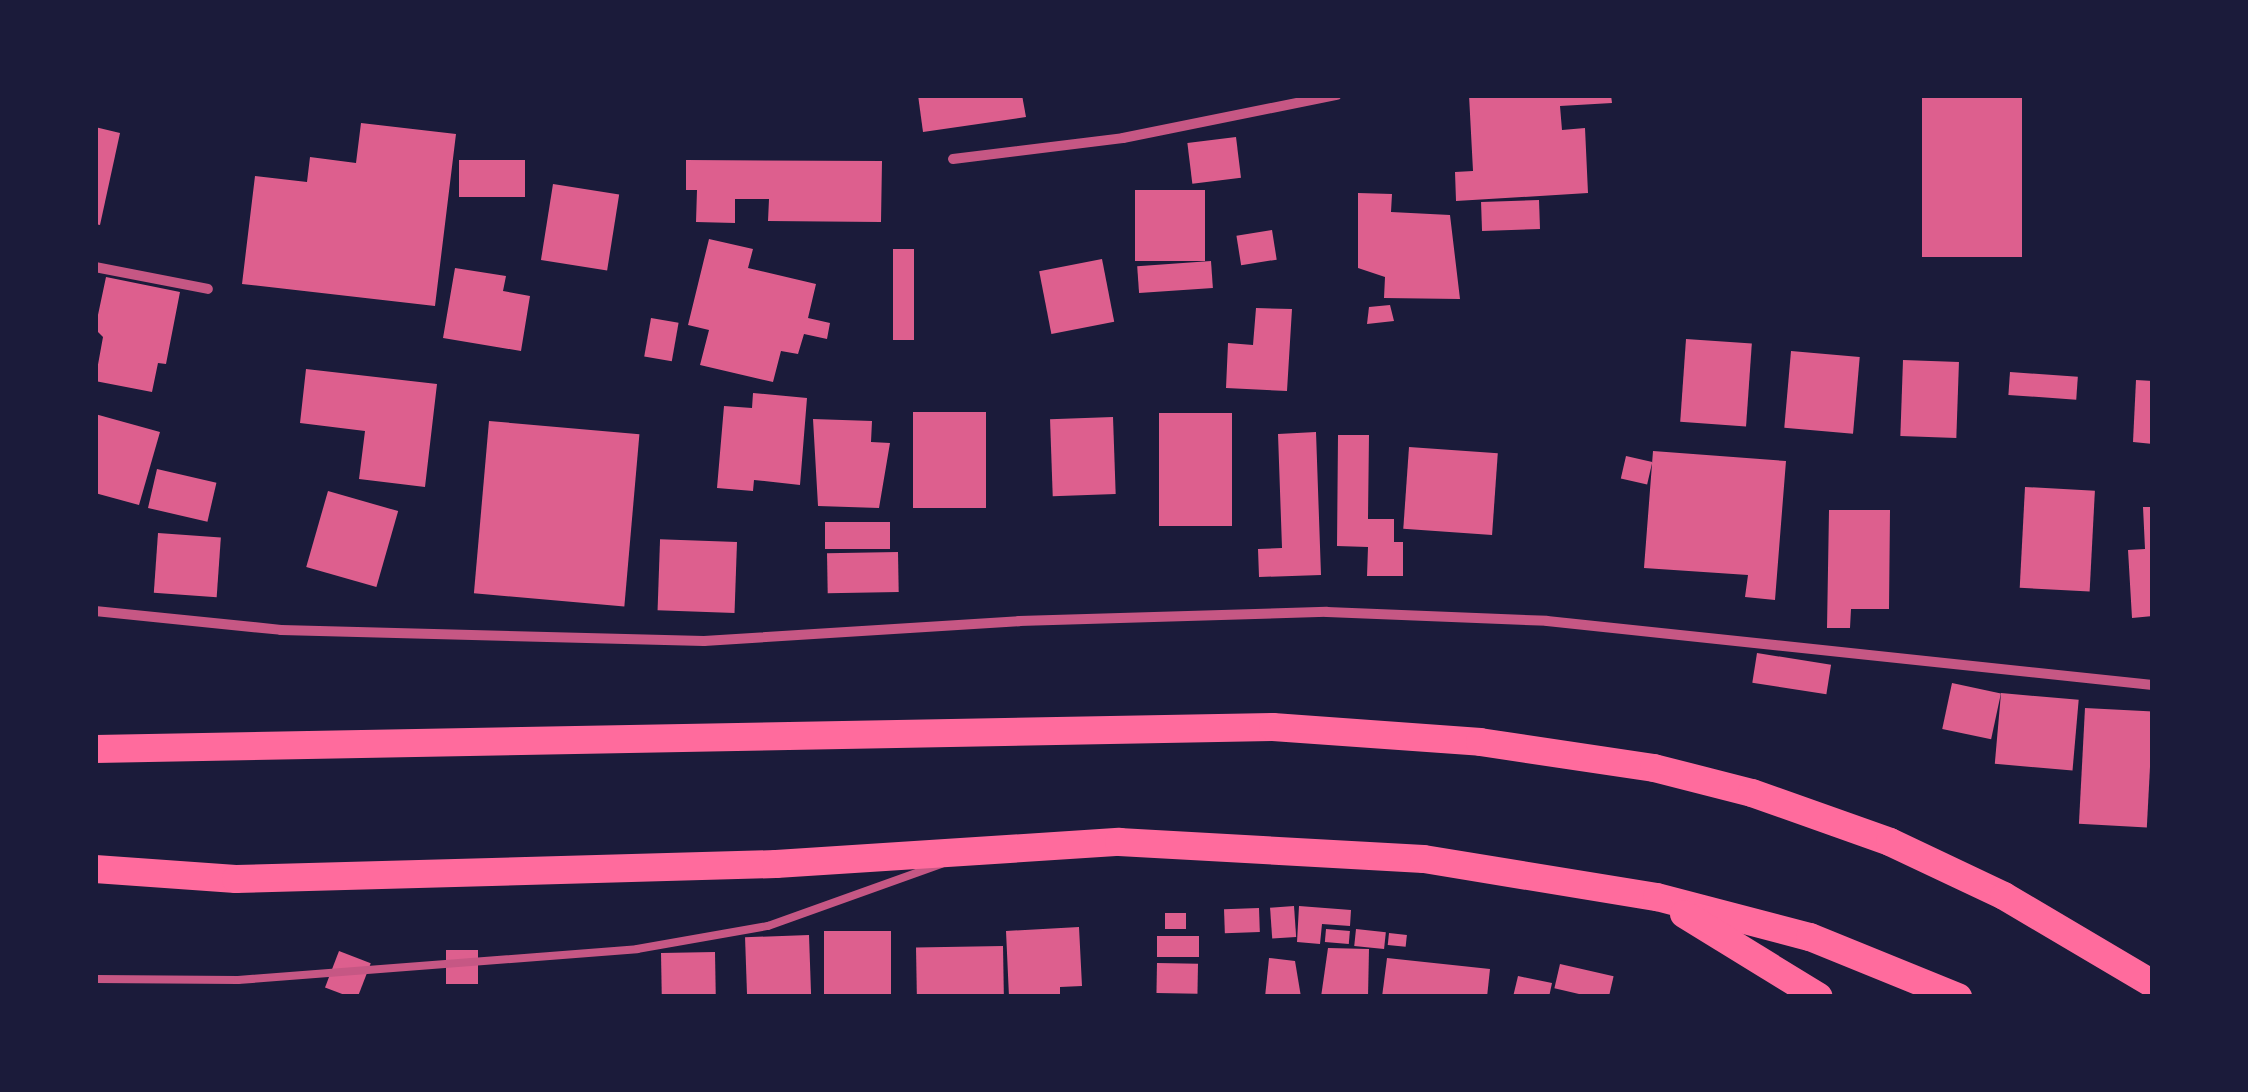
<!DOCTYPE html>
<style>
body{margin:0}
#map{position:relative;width:2248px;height:1092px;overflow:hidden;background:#1b1b3a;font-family:"IBM Plex Serif",serif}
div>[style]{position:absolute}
.building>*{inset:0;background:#dd5f8e;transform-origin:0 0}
.service>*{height:8px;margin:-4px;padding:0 4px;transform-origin:4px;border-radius:4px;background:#c65784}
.minor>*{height:10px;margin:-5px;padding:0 5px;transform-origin:5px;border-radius:5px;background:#c65784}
.trunk>*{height:28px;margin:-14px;padding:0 14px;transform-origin:14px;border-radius:14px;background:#ff6b9d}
span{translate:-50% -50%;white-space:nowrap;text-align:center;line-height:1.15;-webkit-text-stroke:9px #1b1b3a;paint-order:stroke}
.frame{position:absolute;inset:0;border:98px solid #1b1b3a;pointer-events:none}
</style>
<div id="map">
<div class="building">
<div style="clip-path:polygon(918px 95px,1022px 95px,1026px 117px,923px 132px)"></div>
<div style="clip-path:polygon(1469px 95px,1611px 95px,1612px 103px,1560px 106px,1562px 130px,1585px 128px,1588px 193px,1456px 201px,1455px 172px,1473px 171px)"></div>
<div style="left:1922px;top:95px;width:100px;height:162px"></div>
<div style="clip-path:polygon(361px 123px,456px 134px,435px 306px,242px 284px,255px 176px,307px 182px,310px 157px,356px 163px)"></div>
<div style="clip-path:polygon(95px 127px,120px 133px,100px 225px,95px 224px)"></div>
<div style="left:1236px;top:137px;width:41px;height:49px;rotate:83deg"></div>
<div style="left:525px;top:160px;width:37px;height:66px;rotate:90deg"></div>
<div style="clip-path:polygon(686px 160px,882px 161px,881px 222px,768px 221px,769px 199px,735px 199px,735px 223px,696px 222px,697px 190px,686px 190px)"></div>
<div style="left:553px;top:184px;width:67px;height:77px;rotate:9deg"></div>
<div style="left:1135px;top:190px;width:70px;height:71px"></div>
<div style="clip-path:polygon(1358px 193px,1392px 194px,1391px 212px,1450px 215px,1460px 299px,1384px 298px,1385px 277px,1358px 268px)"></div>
<div style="left:1539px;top:200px;width:29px;height:58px;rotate:88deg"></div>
<div style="left:1272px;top:230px;width:30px;height:36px;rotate:81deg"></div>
<div style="clip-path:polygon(709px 239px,753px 249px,748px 268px,816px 284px,808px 318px,830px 323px,827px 339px,804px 334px,798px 354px,781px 351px,773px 382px,700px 365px,709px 330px,688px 325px)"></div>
<div style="left:914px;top:249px;width:91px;height:21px;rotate:90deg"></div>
<div style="left:1102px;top:259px;width:64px;height:64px;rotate:79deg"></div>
<div style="left:1211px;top:261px;width:27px;height:74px;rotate:86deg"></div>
<div style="clip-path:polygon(455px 268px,506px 276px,503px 291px,530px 296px,521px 351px,443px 338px)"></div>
<div style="clip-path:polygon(106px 277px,180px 292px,166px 364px,158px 363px,152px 392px,95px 381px,103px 337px,95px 329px)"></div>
<div style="clip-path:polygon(1390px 305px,1394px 321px,1367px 324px,1369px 307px)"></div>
<div style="clip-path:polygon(1256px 308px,1292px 309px,1287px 391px,1226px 388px,1228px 343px,1253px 345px)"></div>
<div style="left:651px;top:318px;width:28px;height:39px;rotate:10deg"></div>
<div style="left:1686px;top:339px;width:66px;height:83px;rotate:4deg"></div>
<div style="left:1791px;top:351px;width:69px;height:77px;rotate:5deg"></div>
<div style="left:1903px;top:360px;width:56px;height:76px;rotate:2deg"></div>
<div style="clip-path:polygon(306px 369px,437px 384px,425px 487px,359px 479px,365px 431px,300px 423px)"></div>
<div style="left:2010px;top:372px;width:68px;height:23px;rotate:4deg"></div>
<div style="clip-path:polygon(2136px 380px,2153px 381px,2153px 444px,2133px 442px)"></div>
<div style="clip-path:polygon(753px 393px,807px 398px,800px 485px,754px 480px,753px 491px,717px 488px,724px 406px,752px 408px)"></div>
<div style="left:986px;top:412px;width:96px;height:73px;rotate:90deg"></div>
<div style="left:1159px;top:413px;width:73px;height:113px"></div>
<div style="clip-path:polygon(95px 414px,160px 432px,139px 505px,95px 493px)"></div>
<div style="left:1113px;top:417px;width:77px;height:63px;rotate:88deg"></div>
<div style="clip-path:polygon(813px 419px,872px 421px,871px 442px,890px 443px,879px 508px,818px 506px)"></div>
<div style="left:489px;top:421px;width:151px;height:173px;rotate:5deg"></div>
<div style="clip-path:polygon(1316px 432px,1321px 575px,1259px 577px,1258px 549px,1282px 548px,1278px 434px)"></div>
<div style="clip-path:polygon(1338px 435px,1369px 435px,1368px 519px,1394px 519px,1394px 542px,1403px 542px,1403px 576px,1367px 576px,1368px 547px,1337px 546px)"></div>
<div style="left:1409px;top:447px;width:89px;height:82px;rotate:4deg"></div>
<div style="clip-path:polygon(1653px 451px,1786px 461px,1775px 600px,1745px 597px,1748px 575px,1644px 568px)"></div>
<div style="left:1626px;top:456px;width:27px;height:23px;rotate:13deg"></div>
<div style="left:157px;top:469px;width:61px;height:40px;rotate:13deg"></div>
<div style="left:2025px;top:487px;width:70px;height:101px;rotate:3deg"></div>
<div style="left:328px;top:491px;width:73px;height:79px;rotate:16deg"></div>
<div style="clip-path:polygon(2143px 507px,2153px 507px,2153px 616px,2132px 618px,2128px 550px,2145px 549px)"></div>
<div style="clip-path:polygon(1829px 510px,1890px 510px,1889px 609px,1851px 609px,1850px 628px,1827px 628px)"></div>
<div style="left:890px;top:522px;width:27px;height:65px;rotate:90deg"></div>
<div style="left:158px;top:533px;width:63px;height:60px;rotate:4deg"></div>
<div style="left:737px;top:542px;width:71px;height:77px;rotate:92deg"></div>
<div style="left:898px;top:552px;width:40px;height:71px;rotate:89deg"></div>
<div style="left:1757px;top:653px;width:75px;height:30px;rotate:9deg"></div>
<div style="left:1952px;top:683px;width:50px;height:47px;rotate:12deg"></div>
<div style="left:2001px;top:693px;width:78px;height:71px;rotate:5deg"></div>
<div style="left:2085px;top:708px;width:68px;height:116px;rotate:3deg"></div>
<div style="left:1294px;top:906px;width:31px;height:24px;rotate:86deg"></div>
<div style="clip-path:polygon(1299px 906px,1351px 910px,1350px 926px,1322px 924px,1320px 944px,1297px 942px)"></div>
<div style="left:1259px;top:908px;width:24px;height:35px;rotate:88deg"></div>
<div style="left:1165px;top:913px;width:21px;height:16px"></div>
<div style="clip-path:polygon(1079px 927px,1082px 986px,1060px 987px,1060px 997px,1009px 997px,1006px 931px)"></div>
<div style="left:1326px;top:929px;width:24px;height:13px;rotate:5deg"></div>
<div style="left:1356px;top:929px;width:30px;height:17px;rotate:6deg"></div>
<div style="left:824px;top:931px;width:67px;height:66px"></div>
<div style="left:1389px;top:933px;width:18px;height:12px;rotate:6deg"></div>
<div style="left:809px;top:935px;width:62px;height:64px;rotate:88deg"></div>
<div style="left:1157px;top:936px;width:42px;height:21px"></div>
<div style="left:1003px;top:946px;width:51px;height:87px;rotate:89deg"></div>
<div style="clip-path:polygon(1328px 948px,1369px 949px,1368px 997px,1321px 997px)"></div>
<div style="left:478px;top:950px;width:34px;height:32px;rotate:90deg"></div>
<div style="left:339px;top:951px;width:34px;height:39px;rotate:21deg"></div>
<div style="left:715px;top:952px;width:45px;height:54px;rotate:89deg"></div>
<div style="clip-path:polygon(1269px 958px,1295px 961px,1301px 997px,1265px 997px)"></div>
<div style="clip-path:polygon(1387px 958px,1490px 969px,1487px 997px,1382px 997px)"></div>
<div style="left:1157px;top:963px;width:41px;height:30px;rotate:1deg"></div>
<div style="left:1560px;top:964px;width:55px;height:25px;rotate:13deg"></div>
<div style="clip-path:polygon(1518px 976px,1552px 983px,1549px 997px,1513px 997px)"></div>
</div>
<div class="service">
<div style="left:95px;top:979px;width:143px;rotate:0.4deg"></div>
<div style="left:238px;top:980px;width:400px;rotate:-4.4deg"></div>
<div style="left:637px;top:949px;width:133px;rotate:-10deg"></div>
<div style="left:768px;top:926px;width:184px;rotate:-19.7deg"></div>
</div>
<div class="minor">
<div style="left:953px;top:159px;width:171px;rotate:-7deg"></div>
<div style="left:1123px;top:138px;width:218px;rotate:-11.4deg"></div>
<div style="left:95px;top:267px;width:115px;rotate:11deg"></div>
<div style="left:95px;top:611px;width:187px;rotate:5.8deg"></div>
<div style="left:281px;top:630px;width:423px;rotate:1.5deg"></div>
<div style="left:704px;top:641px;width:316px;rotate:-3.6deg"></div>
<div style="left:1019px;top:621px;width:308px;rotate:-1.7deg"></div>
<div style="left:1327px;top:612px;width:220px;rotate:2.3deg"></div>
<div style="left:1547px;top:621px;width:609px;rotate:6.03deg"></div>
</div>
<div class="trunk">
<div style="left:95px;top:749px;width:1178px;rotate:-1.07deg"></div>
<div style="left:1273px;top:727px;width:208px;rotate:4.1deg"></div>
<div style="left:1480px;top:742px;width:176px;rotate:8.5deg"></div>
<div style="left:1654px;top:768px;width:101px;rotate:14.3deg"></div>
<div style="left:1752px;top:793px;width:146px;rotate:19.5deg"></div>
<div style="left:1890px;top:842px;width:126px;rotate:25.3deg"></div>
<div style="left:2004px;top:896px;width:173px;rotate:30.6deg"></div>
<div style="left:95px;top:869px;width:141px;rotate:4.1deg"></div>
<div style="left:236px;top:879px;width:540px;rotate:-1.59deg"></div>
<div style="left:776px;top:864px;width:344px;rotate:-3.7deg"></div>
<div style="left:1119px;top:842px;width:305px;rotate:3.2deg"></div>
<div style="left:1424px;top:859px;width:236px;rotate:9.3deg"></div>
<div style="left:1657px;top:897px;width:158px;rotate:14.7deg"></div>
<div style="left:1810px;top:937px;width:160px;rotate:22.1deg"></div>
<div style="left:1684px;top:914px;width:158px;rotate:31.6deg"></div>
</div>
<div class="frame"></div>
</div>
